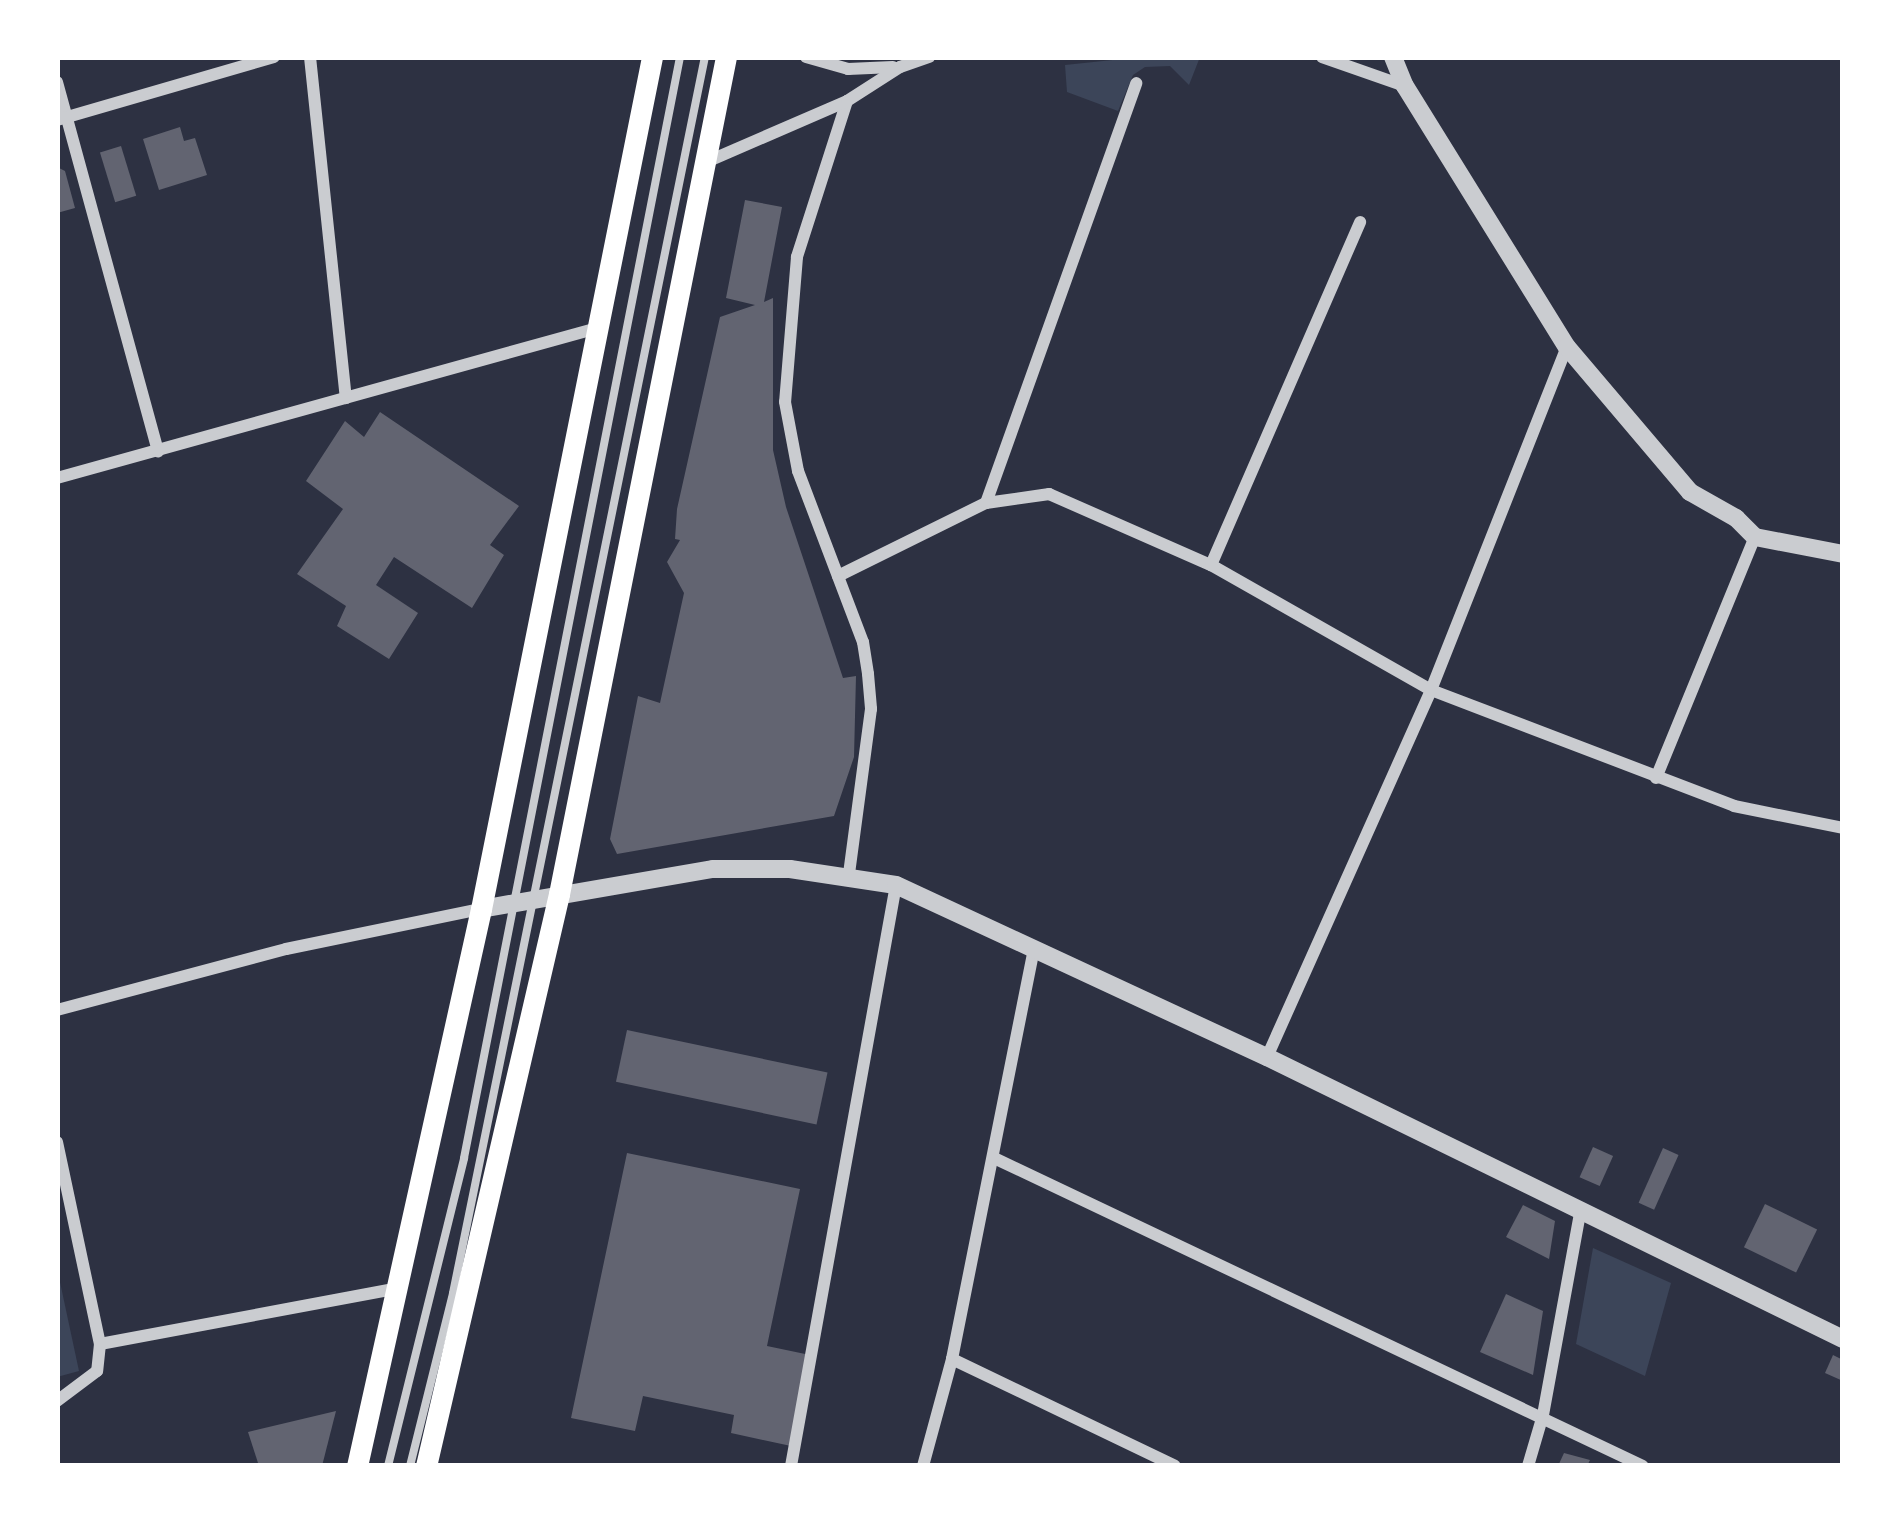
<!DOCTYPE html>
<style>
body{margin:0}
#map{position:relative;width:1900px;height:1523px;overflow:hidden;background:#2d3142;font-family:"Nunito Sans",sans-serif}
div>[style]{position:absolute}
.green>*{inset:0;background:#3c4559}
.building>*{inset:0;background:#626471;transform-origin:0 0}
.service>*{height:8px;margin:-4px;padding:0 4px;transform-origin:4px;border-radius:4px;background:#caccd0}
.minor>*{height:12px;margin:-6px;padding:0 6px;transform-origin:6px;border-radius:6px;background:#caccd0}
.tertiary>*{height:18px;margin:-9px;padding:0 9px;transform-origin:9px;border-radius:9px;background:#caccd0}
.primary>*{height:21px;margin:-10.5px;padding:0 10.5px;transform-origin:10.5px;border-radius:10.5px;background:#fff}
span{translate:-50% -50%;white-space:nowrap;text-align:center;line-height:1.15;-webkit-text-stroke:12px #fff;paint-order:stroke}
.frame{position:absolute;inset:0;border:60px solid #fff;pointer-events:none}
</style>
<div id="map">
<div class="green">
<div style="clip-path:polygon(1141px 57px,1200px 57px,1189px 85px,1170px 66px,1145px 67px,1133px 75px,1118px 111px,1067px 92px,1065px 65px)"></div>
<div style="clip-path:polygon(1593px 1248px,1671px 1283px,1645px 1376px,1576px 1344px)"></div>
<div style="clip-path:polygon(57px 1268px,79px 1371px,57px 1377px)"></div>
</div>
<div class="building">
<div style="clip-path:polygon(180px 127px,184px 141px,195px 138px,207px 175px,159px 190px,143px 139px)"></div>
<div style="left:121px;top:146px;width:52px;height:22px;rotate:73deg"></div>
<div style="clip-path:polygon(57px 167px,65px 171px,75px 208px,57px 213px)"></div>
<div style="clip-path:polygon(745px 200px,782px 207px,764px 302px,773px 298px,773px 450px,786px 507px,843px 678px,856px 676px,854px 757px,834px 816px,617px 854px,610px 839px,638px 696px,660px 703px,684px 593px,667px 562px,680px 540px,675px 539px,677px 509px,720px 317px,755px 305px,726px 298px)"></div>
<div style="clip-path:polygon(380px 412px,519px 506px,490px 545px,504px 555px,472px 608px,394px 557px,376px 585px,418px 613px,389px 659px,337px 626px,346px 606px,297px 574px,343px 509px,306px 481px,345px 421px,364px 437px)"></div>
<div style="left:627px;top:1030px;width:205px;height:53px;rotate:12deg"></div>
<div style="left:1593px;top:1147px;width:22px;height:33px;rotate:24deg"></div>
<div style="left:1663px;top:1148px;width:17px;height:60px;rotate:24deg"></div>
<div style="clip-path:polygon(627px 1153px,800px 1189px,767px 1346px,810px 1355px,791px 1446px,731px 1433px,734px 1415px,643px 1396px,635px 1431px,571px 1418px)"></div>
<div style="left:1765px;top:1204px;width:58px;height:48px;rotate:26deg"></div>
<div style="clip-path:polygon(1523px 1205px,1555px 1221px,1549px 1259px,1506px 1237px)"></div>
<div style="clip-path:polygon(1506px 1294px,1543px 1311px,1533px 1375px,1480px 1352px)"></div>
<div style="clip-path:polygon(1833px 1355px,1843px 1360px,1843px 1381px,1825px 1373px)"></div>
<div style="clip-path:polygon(336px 1411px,322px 1466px,259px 1466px,248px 1432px)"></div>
<div style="clip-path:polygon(1564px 1453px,1590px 1460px,1587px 1466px,1558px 1466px)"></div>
</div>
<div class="service">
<div style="left:388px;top:1466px;width:317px;rotate:-76.1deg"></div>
<div style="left:464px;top:1158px;width:1122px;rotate:-78.9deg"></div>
<div style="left:410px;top:1466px;width:178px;rotate:-76deg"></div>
<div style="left:453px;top:1293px;width:1261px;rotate:-78.48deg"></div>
</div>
<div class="minor">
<div style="left:310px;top:57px;width:343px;rotate:84deg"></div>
<div style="left:806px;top:57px;width:44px;rotate:15.9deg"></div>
<div style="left:848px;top:69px;width:45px;rotate:-2.5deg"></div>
<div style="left:1322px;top:57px;width:88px;rotate:19.3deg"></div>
<div style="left:57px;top:82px;width:383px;rotate:74.7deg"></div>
<div style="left:847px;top:101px;width:164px;rotate:107.8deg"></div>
<div style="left:797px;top:257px;width:145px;rotate:94.7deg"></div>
<div style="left:785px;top:402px;width:70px;rotate:79.3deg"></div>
<div style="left:798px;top:471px;width:183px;rotate:69.2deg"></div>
<div style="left:863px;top:642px;width:32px;rotate:81deg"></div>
<div style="left:868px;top:674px;width:35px;rotate:85deg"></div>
<div style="left:871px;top:709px;width:166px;rotate:97.6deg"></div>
<div style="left:57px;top:120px;width:226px;rotate:-16.2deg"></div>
<div style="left:704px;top:163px;width:156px;rotate:-23.4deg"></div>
<div style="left:847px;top:101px;width:63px;rotate:-32.7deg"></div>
<div style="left:900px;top:67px;width:31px;rotate:-19deg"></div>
<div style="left:57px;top:478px;width:560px;rotate:-15.52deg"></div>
<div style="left:986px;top:503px;width:446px;rotate:-70.3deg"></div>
<div style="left:1211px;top:565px;width:374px;rotate:-66.5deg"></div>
<div style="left:838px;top:576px;width:165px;rotate:-26.3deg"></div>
<div style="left:986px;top:503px;width:64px;rotate:-8.1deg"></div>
<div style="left:1049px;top:494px;width:177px;rotate:23.7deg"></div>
<div style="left:1211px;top:565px;width:253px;rotate:29.6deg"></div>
<div style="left:1431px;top:690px;width:324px;rotate:20.9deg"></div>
<div style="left:1734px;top:806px;width:111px;rotate:11.4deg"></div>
<div style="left:1656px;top:778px;width:261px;rotate:-67.7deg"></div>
<div style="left:57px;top:1010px;width:237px;rotate:-14.9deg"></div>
<div style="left:286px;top:949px;width:199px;rotate:-11.6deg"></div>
<div style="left:1267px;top:1057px;width:402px;rotate:-65.9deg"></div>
<div style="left:1431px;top:690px;width:369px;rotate:-68.4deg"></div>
<div style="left:57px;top:1142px;width:207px;rotate:78deg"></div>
<div style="left:100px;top:1344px;width:27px;rotate:96deg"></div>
<div style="left:97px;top:1371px;width:50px;rotate:143.1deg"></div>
<div style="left:994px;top:1158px;width:718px;rotate:25.39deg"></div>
<div style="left:100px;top:1344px;width:303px;rotate:-10.6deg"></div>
<div style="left:952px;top:1359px;width:247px;rotate:25.6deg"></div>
<div style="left:791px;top:1466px;width:590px;rotate:-79.76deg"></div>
<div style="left:923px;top:1466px;width:111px;rotate:-74.8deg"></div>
<div style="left:952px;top:1359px;width:417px;rotate:-78.7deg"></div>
<div style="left:1528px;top:1466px;width:53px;rotate:-73.6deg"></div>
<div style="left:1543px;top:1415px;width:205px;rotate:-79.6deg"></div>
</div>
<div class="tertiary">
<div style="left:1393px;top:57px;width:31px;rotate:68deg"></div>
<div style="left:1405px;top:86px;width:307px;rotate:58.2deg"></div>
<div style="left:1567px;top:347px;width:190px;rotate:49.7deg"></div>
<div style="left:1690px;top:492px;width:53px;rotate:29.5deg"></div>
<div style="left:1736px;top:518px;width:27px;rotate:45deg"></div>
<div style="left:1755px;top:537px;width:90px;rotate:10.9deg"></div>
<div style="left:481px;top:909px;width:235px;rotate:-9.8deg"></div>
<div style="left:713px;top:869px;width:77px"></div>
<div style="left:790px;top:869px;width:107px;rotate:8.6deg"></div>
<div style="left:896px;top:885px;width:409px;rotate:24.9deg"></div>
<div style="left:1267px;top:1057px;width:641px;rotate:26.09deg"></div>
</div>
<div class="primary">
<div style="left:357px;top:1466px;width:571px;rotate:-77.45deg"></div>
<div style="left:481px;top:909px;width:869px;rotate:-78.65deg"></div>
<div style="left:426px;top:1466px;width:587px;rotate:-76.91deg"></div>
<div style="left:559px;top:894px;width:853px;rotate:-78.72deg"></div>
</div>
<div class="frame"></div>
</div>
